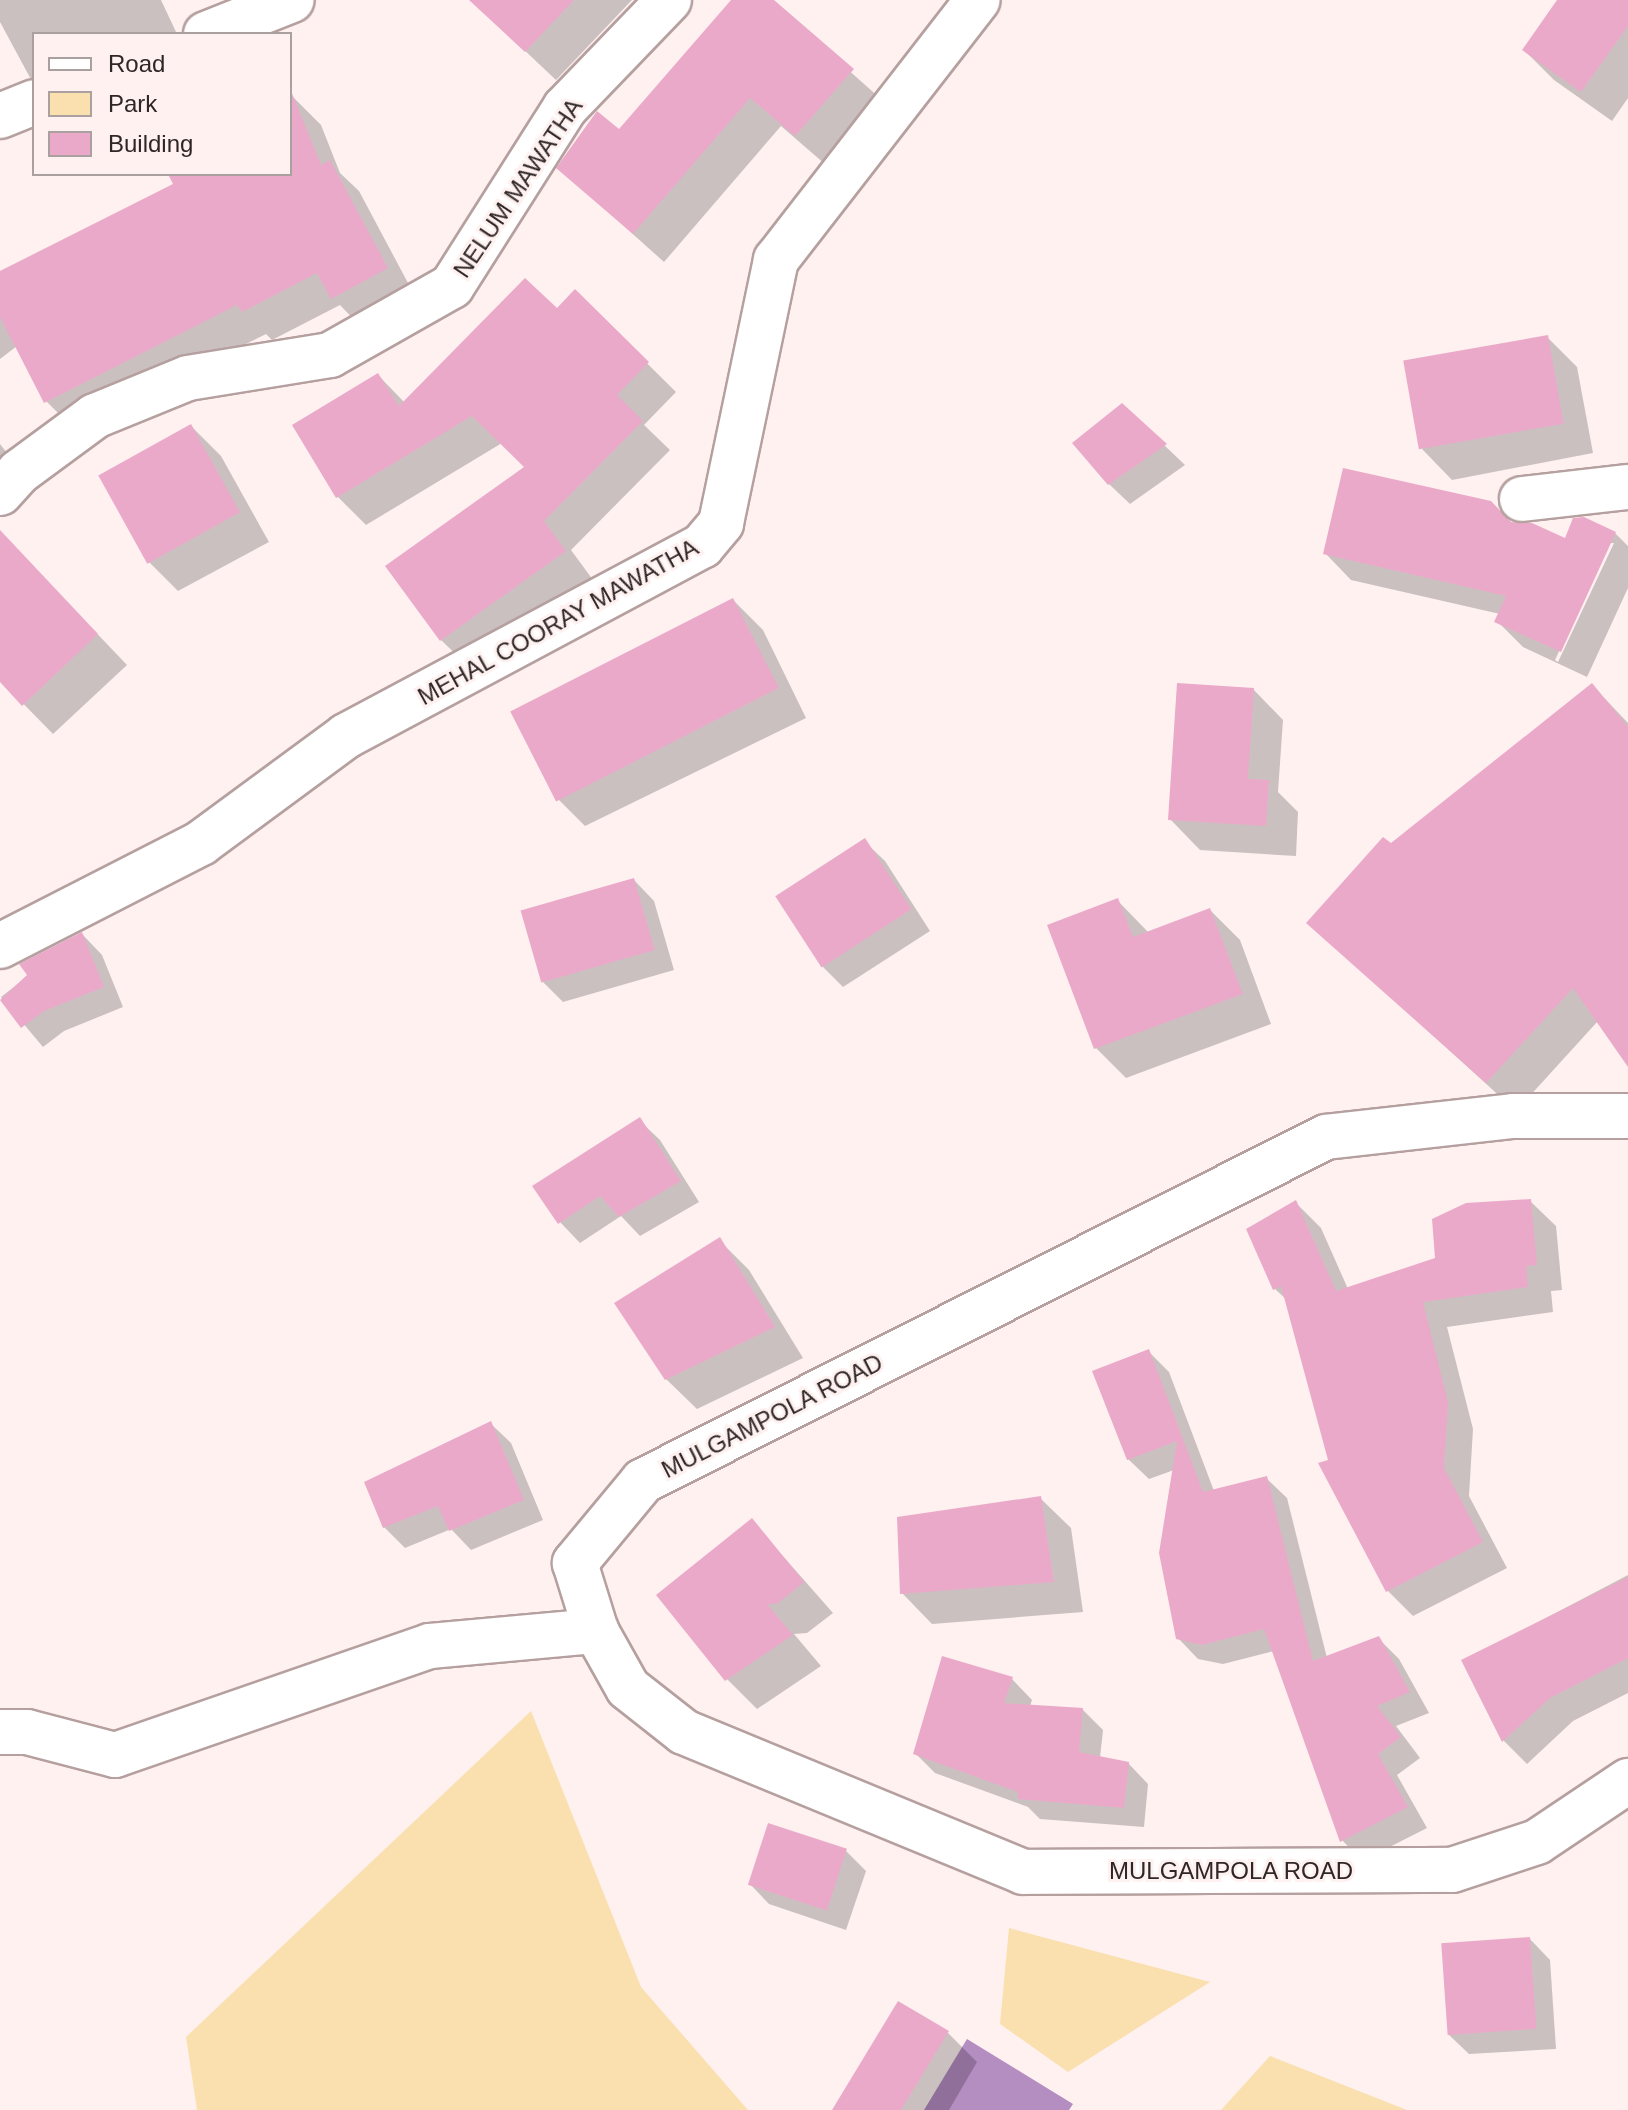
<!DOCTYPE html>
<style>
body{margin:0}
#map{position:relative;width:1628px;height:2110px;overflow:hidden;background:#fef1f0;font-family:Arial,sans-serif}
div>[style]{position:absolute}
.green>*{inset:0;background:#fadfaf}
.water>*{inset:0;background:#b48dc1}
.shadow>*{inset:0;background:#0003}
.building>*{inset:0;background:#eba9c9;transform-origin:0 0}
.roads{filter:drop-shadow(2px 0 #b5a09f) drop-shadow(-2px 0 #b5a09f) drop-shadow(0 2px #b5a09f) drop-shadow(0 -2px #b5a09f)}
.street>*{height:44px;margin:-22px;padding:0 22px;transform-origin:22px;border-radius:22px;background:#fff}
span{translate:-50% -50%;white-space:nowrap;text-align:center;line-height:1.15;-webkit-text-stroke:6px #fef1f0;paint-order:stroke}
.street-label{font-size:24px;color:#2f2727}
.legend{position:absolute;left:32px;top:32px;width:260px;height:144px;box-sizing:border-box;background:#fef1f0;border:2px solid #aba0a0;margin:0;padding:10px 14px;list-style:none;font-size:24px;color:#2f2727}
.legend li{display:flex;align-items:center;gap:16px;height:40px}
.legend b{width:40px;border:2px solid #aba0a0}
</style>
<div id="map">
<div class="green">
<div style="clip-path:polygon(531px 1711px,641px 1987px,748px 2110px,197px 2110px,186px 2037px)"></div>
<div style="clip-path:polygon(1009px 1928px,1210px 1982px,1068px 2072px,1000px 2024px)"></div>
<div style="clip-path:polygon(1270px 2056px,1407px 2110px,1221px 2110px)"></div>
</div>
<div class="water">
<div style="clip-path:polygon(967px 2039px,1073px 2104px,1069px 2110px,924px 2110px)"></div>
</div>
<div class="shadow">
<div style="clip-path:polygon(0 0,161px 0,177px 34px,34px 34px,34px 85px,0 22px)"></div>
<div style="clip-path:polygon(471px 0,632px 0,556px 80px)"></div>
<div style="clip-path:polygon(734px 0,770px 0,882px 100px,826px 165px,781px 126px,664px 262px,559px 168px,619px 132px)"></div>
<div style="clip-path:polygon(1559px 0,1628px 0,1628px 98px,1612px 121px,1554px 80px,1524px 50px)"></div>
<div style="clip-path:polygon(292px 96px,321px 125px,340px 173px,359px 191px,416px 298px,361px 327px,340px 305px,272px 340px,266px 334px,75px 430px,46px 401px,17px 346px,0 359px,0 273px,175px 185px,171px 174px,290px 174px)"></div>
<div style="clip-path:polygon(575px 292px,676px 392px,644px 425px,670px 450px,571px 550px,593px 580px,470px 668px,441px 640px,527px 468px,502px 443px,366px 525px,338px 497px,294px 426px,378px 375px,405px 403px,557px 310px)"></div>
<div style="clip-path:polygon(1547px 337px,1577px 367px,1593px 453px,1452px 480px,1422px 449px)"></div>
<div style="clip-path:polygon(1122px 405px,1185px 465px,1130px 504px,1109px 484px)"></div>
<div style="clip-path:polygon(191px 426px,221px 456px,269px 542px,178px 591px,148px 561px)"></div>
<div style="clip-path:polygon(0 444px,21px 471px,0 487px)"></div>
<div style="clip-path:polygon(evenodd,1510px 523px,1566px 540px,1615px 533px,1628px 546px,1628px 588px,1587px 677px,1523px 647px,1497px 621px,1500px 614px,1351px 580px,1325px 553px,1510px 523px,1609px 543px,1614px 543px,1558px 662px,1555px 660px,1609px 543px)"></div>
<div style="clip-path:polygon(0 566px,46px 580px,127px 665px,53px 734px,0 680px)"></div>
<div style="clip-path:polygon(733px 600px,763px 630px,806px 718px,585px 826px,555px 796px)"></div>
<div style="clip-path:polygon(1592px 685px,1628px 723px,1628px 1060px,1598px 1021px,1516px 1111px,1309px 923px,1390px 846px)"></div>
<div style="clip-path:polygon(1253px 689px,1283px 720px,1278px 792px,1298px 812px,1296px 856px,1200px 850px,1170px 819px)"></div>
<div style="clip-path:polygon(864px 841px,885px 861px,930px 931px,843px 987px,823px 967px)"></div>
<div style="clip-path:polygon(634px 880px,654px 901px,674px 970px,563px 1002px,543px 982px)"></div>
<div style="clip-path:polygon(1117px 900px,1149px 933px,1210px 910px,1240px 940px,1271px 1024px,1126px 1078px,1096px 1048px,1049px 926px)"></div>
<div style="clip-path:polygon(82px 934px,102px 955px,123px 1007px,64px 1031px,43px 1047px,1px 997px)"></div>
<div style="clip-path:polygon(639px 1120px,660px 1140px,699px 1202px,640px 1236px,621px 1216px,580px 1243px,560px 1222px)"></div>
<div style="clip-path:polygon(1530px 1201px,1556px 1226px,1562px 1290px,1551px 1291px,1553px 1312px,1447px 1327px,1473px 1429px,1469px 1496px,1507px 1568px,1413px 1616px,1388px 1591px,1330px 1462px,1288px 1301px,1275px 1289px,1296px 1203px,1321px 1228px,1348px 1289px,1437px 1260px)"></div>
<div style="clip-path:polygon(719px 1240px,749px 1270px,803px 1358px,697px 1409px,666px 1379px)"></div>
<div style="clip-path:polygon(1149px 1352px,1169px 1372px,1214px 1491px,1266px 1478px,1287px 1498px,1327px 1658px,1378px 1638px,1399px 1659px,1429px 1713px,1396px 1726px,1420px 1758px,1397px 1775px,1427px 1828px,1362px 1861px,1342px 1840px,1274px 1651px,1223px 1664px,1198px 1659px,1178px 1638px,1174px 1470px,1149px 1479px,1128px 1459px)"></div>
<div style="clip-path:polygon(490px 1423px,511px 1443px,543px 1520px,471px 1550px,451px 1529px,405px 1548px,384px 1527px)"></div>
<div style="clip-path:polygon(1040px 1498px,1071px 1528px,1083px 1612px,932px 1624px,902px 1593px)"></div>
<div style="clip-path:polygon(752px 1521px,833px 1613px,807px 1633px,794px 1634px,821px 1666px,757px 1709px,727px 1679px)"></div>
<div style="clip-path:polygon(1628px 1575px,1628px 1693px,1573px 1721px,1527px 1764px,1504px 1741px,1464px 1661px)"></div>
<div style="clip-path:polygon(1012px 1679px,1032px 1700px,1030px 1706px,1083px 1710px,1103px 1730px,1100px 1758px,1128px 1763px,1148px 1784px,1144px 1827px,1040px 1819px,1028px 1807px,935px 1773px,915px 1753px)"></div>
<div style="clip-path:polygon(846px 1851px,866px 1871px,846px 1930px,769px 1904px,749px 1883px)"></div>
<div style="clip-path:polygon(1530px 1939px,1550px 1960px,1556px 2049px,1469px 2054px,1448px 2034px)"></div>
<div style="clip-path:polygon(947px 2032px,977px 2062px,949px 2110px,834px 2110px)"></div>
</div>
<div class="building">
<div style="clip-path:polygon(469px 0,574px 0,525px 52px)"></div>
<div style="clip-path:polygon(731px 0,774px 0,854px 69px,795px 136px,750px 98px,633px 234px,556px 168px,597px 111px,619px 129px)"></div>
<div style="clip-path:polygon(1557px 0,1628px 0,1628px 26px,1581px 92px,1522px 50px)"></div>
<div style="clip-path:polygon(291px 91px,321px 165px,330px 160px,388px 268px,331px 299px,317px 273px,242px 312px,237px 305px,44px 403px,0 317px,0 271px,173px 184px,168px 174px,290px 174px)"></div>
<div style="clip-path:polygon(525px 278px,557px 308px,575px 289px,649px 362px,617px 395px,643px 421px,544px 521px,566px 551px,440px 641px,385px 566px,524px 467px,472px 416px,336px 498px,292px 425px,378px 373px,399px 406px)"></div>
<div style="left:1548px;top:335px;width:90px;height:147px;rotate:80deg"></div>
<div style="clip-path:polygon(1122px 403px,1167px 444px,1108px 485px,1072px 443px)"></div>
<div style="left:191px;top:424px;width:101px;height:106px;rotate:61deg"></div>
<div style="clip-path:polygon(1343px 468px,1491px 501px,1511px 522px,1532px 523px,1565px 538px,1573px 518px,1584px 517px,1616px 532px,1561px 652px,1494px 622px,1506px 596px,1323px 554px)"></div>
<div style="clip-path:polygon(0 530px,98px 634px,22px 706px,0 682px)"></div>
<div style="left:733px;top:598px;width:101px;height:250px;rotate:63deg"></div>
<div style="clip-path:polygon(1177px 683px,1254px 688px,1248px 779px,1269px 780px,1266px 826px,1168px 820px)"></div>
<div style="clip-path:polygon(1592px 683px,1628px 727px,1628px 1067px,1573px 988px,1486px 1083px,1306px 923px,1383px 837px,1391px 843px)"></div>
<div style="left:865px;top:838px;width:85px;height:107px;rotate:57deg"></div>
<div style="left:634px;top:878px;width:75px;height:118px;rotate:74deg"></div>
<div style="clip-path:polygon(1118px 898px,1133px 937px,1210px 908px,1243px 994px,1094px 1049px,1047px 925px)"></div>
<div style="clip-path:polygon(82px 932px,104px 987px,44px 1011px,21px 1028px,0 1000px,27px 975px,19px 964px)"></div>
<div style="clip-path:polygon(640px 1117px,681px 1181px,619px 1217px,600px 1196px,558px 1224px,532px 1186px)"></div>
<div style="clip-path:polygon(1531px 1199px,1537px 1265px,1526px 1266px,1528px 1287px,1423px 1302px,1448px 1402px,1444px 1468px,1483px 1542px,1386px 1592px,1318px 1463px,1328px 1460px,1281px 1286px,1273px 1290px,1246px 1229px,1296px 1200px,1336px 1291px,1435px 1258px,1432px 1219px,1466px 1203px)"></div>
<div style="clip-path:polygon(720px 1237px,775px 1327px,665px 1380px,614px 1303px)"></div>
<div style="clip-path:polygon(1149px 1349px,1203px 1492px,1267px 1476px,1313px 1661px,1379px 1636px,1410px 1692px,1377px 1706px,1401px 1737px,1378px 1754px,1408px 1807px,1340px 1842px,1264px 1629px,1202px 1645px,1176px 1639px,1159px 1553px,1177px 1441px,1127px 1460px,1092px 1371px)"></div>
<div style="clip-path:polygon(491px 1421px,524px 1500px,449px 1531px,438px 1506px,383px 1528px,364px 1482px)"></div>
<div style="clip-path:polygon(1041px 1496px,1054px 1582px,900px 1594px,897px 1517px)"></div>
<div style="clip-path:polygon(752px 1518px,804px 1582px,777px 1604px,767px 1604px,793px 1635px,725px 1681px,656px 1595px)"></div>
<div style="clip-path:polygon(1628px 1577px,1628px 1658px,1550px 1698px,1502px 1742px,1461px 1660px)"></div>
<div style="clip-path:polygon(942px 1656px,1013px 1677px,1004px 1703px,1083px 1708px,1079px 1752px,1129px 1762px,1124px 1808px,1018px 1799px,1018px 1792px,913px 1754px)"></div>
<div style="left:768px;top:1823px;width:83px;height:65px;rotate:18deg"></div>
<div style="left:1530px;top:1937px;width:92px;height:89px;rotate:86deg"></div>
<div style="clip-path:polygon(898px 2001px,949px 2031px,901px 2110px,832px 2110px)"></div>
</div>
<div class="roads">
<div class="street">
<div style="left:206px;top:34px;width:92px;rotate:-21.6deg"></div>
<div style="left:0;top:116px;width:37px;rotate:-22deg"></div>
<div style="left:0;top:493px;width:28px;rotate:-48deg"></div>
<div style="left:19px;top:472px;width:94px;rotate:-36.4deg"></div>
<div style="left:95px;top:416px;width:100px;rotate:-22.2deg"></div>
<div style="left:188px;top:378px;width:144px;rotate:-9.2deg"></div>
<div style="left:330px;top:355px;width:140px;rotate:-29.5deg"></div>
<div style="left:452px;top:286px;width:211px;rotate:-57.6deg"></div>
<div style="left:565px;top:108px;width:150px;rotate:-46.1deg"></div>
<div style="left:1522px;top:499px;width:107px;rotate:-6.5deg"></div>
<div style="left:0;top:946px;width:226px;rotate:-27.1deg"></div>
<div style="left:201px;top:843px;width:180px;rotate:-36.4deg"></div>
<div style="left:346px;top:736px;width:404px;rotate:-28.1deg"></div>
<div style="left:702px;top:546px;width:30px;rotate:-50deg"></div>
<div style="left:721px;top:523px;width:269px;rotate:-78.2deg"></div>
<div style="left:776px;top:260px;width:329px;rotate:-52.2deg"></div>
<div style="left:1628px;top:1116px;width:115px;rotate:180deg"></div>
<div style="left:1513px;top:1116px;width:188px;rotate:173.6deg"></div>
<div style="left:1326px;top:1137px;width:765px;rotate:153.27deg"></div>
<div style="left:643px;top:1481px;width:107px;rotate:129.7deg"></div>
<div style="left:575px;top:1563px;width:71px;rotate:72.8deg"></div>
<div style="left:596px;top:1631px;width:65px;rotate:60.7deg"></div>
<div style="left:628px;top:1688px;width:71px;rotate:38.2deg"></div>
<div style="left:684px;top:1732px;width:367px;rotate:22.4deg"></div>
<div style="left:1023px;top:1872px;width:429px;rotate:-0.3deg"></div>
<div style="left:1452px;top:1870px;width:89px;rotate:-18.2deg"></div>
<div style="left:1537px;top:1842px;width:110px;rotate:-33.8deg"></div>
<div style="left:0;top:1732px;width:27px"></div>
<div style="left:27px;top:1732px;width:91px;rotate:14.6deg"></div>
<div style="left:115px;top:1755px;width:333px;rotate:-19.1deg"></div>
<div style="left:430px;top:1646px;width:167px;rotate:-5.2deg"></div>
</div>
</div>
<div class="street-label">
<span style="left:518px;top:188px;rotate:-56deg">NELUM MAWATHA</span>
<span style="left:558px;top:622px;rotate:-29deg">MEHAL COORAY MAWATHA</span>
<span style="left:772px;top:1416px;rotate:-27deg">MULGAMPOLA ROAD</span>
<span style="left:1231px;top:1871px">MULGAMPOLA ROAD</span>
</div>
<ul class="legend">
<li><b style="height:10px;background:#fff"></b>Road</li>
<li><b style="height:22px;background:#fadfaf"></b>Park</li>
<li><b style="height:22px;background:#eba9c9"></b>Building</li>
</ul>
</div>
